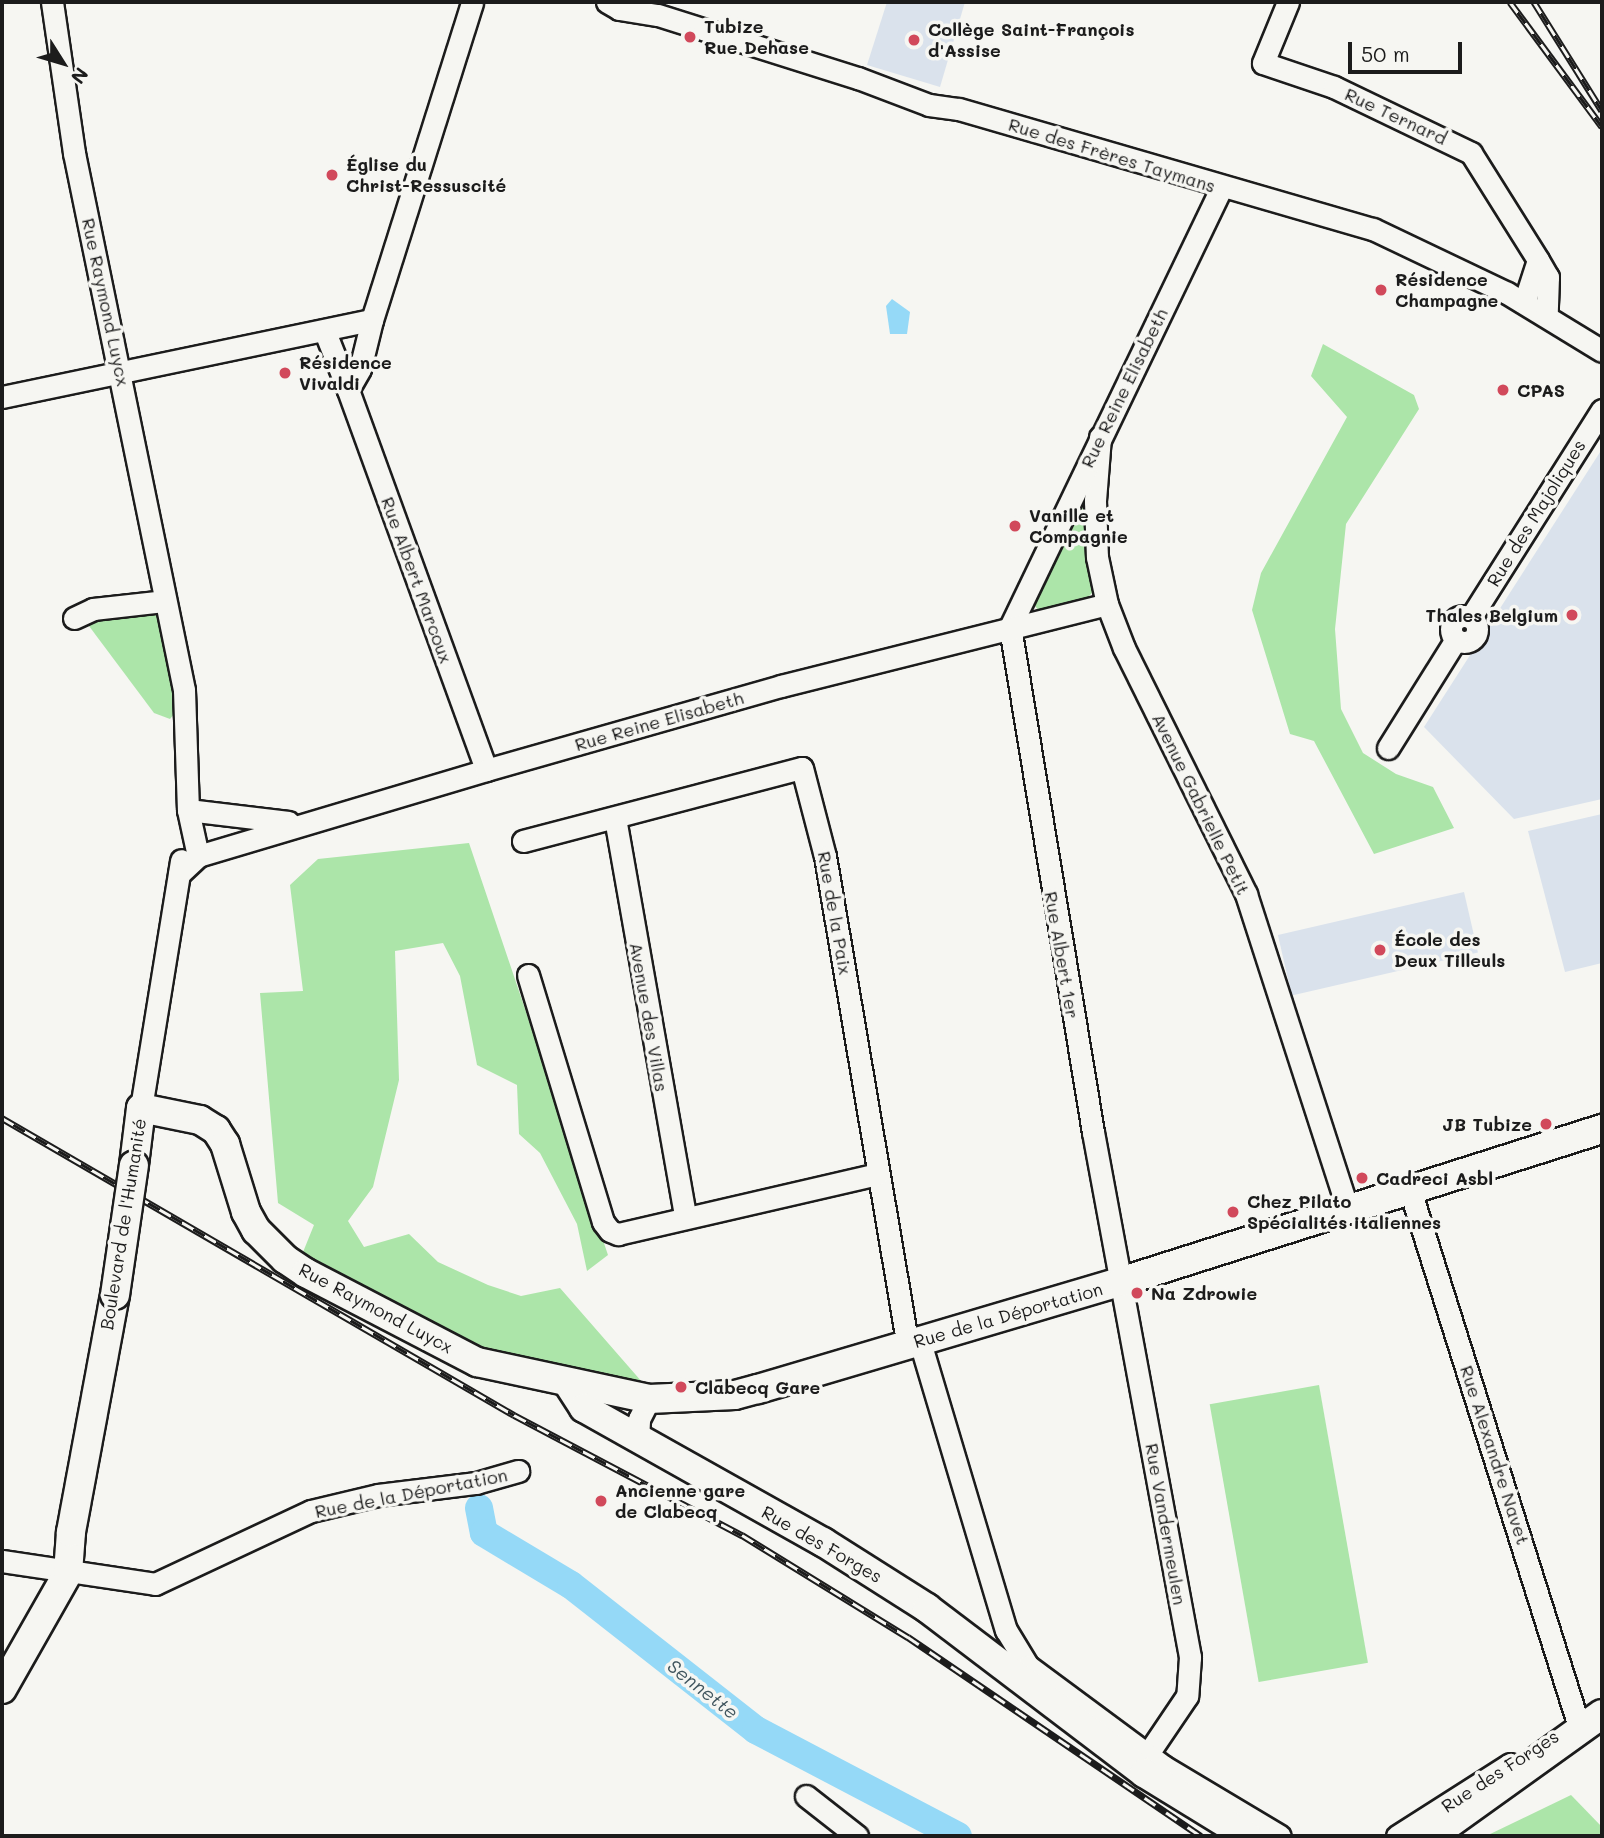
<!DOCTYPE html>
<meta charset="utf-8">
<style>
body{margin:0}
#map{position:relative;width:1604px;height:1838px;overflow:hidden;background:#f6f6f2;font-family:Mali,sans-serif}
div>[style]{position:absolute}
.built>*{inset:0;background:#dae2ec;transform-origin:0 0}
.green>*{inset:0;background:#ace5a9;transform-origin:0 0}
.water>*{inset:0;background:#95d9f7}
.river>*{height:28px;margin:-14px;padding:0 14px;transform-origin:14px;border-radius:14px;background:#95d9f7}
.roads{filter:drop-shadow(2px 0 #1c1c1c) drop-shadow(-2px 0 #1c1c1c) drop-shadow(0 2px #1c1c1c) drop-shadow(0 -2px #1c1c1c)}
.minor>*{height:21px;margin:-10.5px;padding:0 10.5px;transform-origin:10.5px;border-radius:10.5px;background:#f6f6f2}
.minor>.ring{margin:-10.5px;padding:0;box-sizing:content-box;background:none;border:21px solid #f6f6f2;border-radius:50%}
.major>*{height:28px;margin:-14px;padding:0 14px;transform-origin:14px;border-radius:14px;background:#f6f6f2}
.rail>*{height:7px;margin-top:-3.5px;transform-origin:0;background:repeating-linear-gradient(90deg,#f6f6f2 0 13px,#1c1c1c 0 26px);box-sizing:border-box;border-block:2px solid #1c1c1c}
.bridges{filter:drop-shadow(2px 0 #1c1c1c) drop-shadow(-2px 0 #1c1c1c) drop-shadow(0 2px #1c1c1c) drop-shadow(0 -2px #1c1c1c)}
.major-bridge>*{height:28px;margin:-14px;padding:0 14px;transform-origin:14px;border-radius:14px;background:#f6f6f2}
.dots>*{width:19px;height:19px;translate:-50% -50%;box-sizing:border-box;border:4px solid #f6f6f2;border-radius:50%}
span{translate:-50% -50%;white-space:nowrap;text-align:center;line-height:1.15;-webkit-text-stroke:7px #f6f6f2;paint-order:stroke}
.poi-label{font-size:18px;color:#1c1c1c;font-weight:700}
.left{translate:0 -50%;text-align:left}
.right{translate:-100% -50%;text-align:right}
.street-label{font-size:18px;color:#1c1c1c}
.water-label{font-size:19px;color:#40555e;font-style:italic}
.frame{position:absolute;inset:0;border:4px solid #1c1c1c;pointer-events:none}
.north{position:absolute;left:28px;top:28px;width:70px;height:70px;-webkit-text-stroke:5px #f6f6f2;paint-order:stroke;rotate:127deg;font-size:19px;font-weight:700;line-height:28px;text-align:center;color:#1c1c1c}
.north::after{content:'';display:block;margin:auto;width:24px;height:32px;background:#1c1c1c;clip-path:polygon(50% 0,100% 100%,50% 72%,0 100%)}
.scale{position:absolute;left:1348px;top:42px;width:114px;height:32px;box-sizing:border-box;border:4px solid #1c1c1c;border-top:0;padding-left:9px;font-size:21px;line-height:24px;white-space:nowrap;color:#1c1c1c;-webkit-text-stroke:5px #f6f6f2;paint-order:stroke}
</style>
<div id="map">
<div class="built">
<div style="clip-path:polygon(887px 2px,965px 2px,940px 87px,867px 65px)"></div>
<div style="clip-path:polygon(1602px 449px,1602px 799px,1514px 819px,1424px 727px)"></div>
<div style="clip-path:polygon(1602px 814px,1602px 963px,1565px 972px,1528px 831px)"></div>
<div style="left:1464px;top:892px;width:62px;height:191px;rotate:77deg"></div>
</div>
<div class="green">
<div style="clip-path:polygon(1323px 344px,1414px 395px,1419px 409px,1346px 524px,1335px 629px,1341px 709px,1363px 753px,1396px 774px,1433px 787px,1454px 828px,1374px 854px,1314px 741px,1290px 734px,1252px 610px,1261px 573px,1347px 417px,1311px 376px)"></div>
<div style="clip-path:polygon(1083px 508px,1087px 515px,1093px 592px,1086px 599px,1039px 611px,1030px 600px,1075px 509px)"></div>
<div style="clip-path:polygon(156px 610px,160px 614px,179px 708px,170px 719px,154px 713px,86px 622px)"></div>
<div style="clip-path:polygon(469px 843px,608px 1255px,587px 1271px,577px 1224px,540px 1153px,519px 1134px,517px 1085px,477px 1065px,460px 976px,443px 943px,395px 951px,399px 1080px,373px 1187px,348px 1221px,364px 1247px,409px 1234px,438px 1262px,488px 1285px,521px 1296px,560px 1288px,649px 1390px,455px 1340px,301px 1257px,314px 1225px,278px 1203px,260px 993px,303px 991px,290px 885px,318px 859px)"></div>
<div style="left:1319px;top:1385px;width:282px;height:111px;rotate:80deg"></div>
<div style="clip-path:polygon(1571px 1795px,1602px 1827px,1602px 1836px,1486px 1836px)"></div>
</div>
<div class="water">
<div style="clip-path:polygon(892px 299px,910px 312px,907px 334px,890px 334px,886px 306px)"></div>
</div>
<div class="river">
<div style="left:479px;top:1508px;width:25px;rotate:79deg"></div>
<div style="left:484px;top:1533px;width:101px;rotate:30.9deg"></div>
<div style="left:571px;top:1585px;width:235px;rotate:38.1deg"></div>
<div style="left:756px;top:1730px;width:228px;rotate:27.7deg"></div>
</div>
<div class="roads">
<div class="minor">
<div style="left:52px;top:2px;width:153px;rotate:81.7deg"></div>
<div style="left:74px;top:153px;width:548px;rotate:78.42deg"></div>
<div style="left:184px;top:690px;width:120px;rotate:88.1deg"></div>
<div style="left:188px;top:810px;width:47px;rotate:77.7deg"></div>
<div style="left:607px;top:2px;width:14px;rotate:30deg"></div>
<div style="left:619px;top:9px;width:39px;rotate:9deg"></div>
<div style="left:658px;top:15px;width:210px;rotate:17.5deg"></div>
<div style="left:858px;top:78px;width:76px;rotate:20.8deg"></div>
<div style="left:929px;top:105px;width:30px;rotate:8deg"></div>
<div style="left:959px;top:109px;width:431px;rotate:16.2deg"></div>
<div style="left:1373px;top:229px;width:148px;rotate:25.5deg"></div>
<div style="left:1507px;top:293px;width:111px;rotate:31.4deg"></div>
<div style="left:1288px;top:2px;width:66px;rotate:112.3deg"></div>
<div style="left:1263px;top:63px;width:75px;rotate:18.7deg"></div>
<div style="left:1334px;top:87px;width:152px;rotate:25.7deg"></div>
<div style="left:1471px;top:153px;width:126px;rotate:57.9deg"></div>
<div style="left:1524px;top:303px;width:45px;rotate:-72deg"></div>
<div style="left:1538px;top:260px;width:20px;rotate:60deg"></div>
<div style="left:1548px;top:277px;width:38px;rotate:92deg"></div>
<div style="left:372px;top:320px;width:333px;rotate:-72.5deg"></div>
<div style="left:348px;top:390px;width:404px;rotate:70deg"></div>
<div style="left:2px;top:397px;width:378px;rotate:-11.8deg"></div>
<div style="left:372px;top:320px;width:50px;rotate:103.8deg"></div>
<div style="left:360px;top:369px;width:24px;rotate:120deg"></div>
<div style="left:348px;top:390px;width:62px;rotate:-111.6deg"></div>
<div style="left:1100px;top:437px;width:64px;rotate:94.5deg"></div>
<div style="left:1095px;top:501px;width:56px;rotate:88deg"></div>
<div style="left:1097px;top:557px;width:48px;rotate:78deg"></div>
<div style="left:1107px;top:604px;width:47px;rotate:68.9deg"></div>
<div style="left:1124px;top:648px;width:275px;rotate:63.6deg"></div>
<div style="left:1246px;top:894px;width:331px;rotate:72.1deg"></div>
<div class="ring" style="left:1451px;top:616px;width:5px;height:5px"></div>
<div style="left:1471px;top:617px;width:245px;rotate:-57.7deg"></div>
<div style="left:74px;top:618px;width:21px;rotate:-25deg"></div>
<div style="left:93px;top:609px;width:71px;rotate:-6.4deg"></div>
<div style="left:1010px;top:627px;width:512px;rotate:80.67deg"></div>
<div style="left:1093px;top:1132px;width:534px;rotate:79.53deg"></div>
<div style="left:1190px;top:1657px;width:39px;rotate:94deg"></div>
<div style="left:1187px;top:1696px;width:71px;rotate:124.1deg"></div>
<div style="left:1010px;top:627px;width:488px;rotate:-64.3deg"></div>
<div style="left:1388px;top:748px;width:128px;rotate:-58deg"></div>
<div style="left:188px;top:810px;width:101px;rotate:6.8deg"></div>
<div style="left:615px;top:818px;width:404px;rotate:80deg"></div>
<div style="left:523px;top:841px;width:288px;rotate:-14.7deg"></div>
<div style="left:802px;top:768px;width:91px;rotate:75.4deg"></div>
<div style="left:825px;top:856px;width:496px;rotate:80.4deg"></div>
<div style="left:179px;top:874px;width:26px;rotate:-43deg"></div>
<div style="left:198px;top:856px;width:301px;rotate:-16.6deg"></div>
<div style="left:486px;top:770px;width:307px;rotate:-15.9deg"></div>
<div style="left:781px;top:686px;width:336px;rotate:-14.1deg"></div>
<div style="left:528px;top:975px;width:258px;rotate:73.1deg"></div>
<div style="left:603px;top:1222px;width:11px;rotate:52deg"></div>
<div style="left:610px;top:1231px;width:9px;rotate:21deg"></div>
<div style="left:618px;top:1234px;width:267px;rotate:-13deg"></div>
<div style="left:141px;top:1108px;width:251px;rotate:-80.8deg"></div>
<div style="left:1410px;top:1190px;width:556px;rotate:72.51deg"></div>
<div style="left:920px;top:1342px;width:301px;rotate:73.4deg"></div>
<div style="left:1006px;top:1630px;width:42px;rotate:58.6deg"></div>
<div style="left:1028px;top:1666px;width:168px;rotate:36.5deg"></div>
<div style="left:1163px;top:1766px;width:136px;rotate:30.9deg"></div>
<div style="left:638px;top:1440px;width:21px;rotate:-87deg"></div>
<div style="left:639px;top:1419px;width:22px;rotate:-63deg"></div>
<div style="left:2px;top:1561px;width:155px;rotate:8.5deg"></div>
<div style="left:155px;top:1584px;width:172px;rotate:-25.1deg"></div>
<div style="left:311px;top:1511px;width:69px;rotate:-13.4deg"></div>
<div style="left:378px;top:1495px;width:99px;rotate:-7deg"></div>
<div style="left:476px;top:1483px;width:44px;rotate:-15.9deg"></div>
<div style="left:806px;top:1796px;width:65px;rotate:38.1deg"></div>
<div style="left:1397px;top:1836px;width:134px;rotate:-32.5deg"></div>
</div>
<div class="major">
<div style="left:134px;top:1165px;width:57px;rotate:-83deg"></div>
<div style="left:141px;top:1108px;width:60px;rotate:11.5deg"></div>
<div style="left:200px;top:1120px;width:19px;rotate:32deg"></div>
<div style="left:216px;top:1130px;width:17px;rotate:57deg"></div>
<div style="left:225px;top:1144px;width:71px;rotate:72.8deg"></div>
<div style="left:246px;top:1212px;width:21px;rotate:61deg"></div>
<div style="left:256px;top:1230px;width:41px;rotate:45deg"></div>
<div style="left:285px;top:1259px;width:25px;rotate:34deg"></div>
<div style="left:306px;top:1273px;width:193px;rotate:27.5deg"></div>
<div style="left:477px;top:1362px;width:176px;rotate:12.1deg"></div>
<div style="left:649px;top:1399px;width:86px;rotate:-2.7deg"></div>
<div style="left:735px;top:1395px;width:24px;rotate:-15deg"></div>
<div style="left:758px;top:1389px;width:381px;rotate:-16.5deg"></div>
<div style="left:1123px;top:1281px;width:503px;rotate:-17.61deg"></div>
<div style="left:567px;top:1382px;width:31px;rotate:57deg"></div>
<div style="left:584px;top:1408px;width:274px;rotate:29.3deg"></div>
<div style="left:823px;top:1542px;width:123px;rotate:32.4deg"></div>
<div style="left:927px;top:1608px;width:273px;rotate:37.2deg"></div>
<div style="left:1144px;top:1773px;width:121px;rotate:31.5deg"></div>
<div style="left:2px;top:1689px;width:133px;rotate:-60.4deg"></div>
<div style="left:68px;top:1573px;width:41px;rotate:-85.8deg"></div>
<div style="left:71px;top:1532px;width:241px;rotate:-79.5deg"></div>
<div style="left:1432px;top:1836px;width:209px;rotate:-35.7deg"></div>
</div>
</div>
<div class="rail">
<div style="left:1510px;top:2px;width:155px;rotate:53.6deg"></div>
<div style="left:1534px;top:2px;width:128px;rotate:58deg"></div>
<div style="left:2px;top:1118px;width:592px;rotate:30.12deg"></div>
<div style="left:514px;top:1415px;width:258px;rotate:27.8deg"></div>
<div style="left:742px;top:1535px;width:195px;rotate:31.6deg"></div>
<div style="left:908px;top:1637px;width:354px;rotate:34.2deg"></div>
</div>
<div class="bridges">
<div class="major-bridge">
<div style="left:115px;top:1295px;width:131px;rotate:-81.7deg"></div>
</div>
</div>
<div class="dots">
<div style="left:690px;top:37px;background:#d1495b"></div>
<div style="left:914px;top:40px;background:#d1495b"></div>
<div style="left:332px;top:175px;background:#d1495b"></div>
<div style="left:1381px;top:290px;background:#d1495b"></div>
<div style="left:285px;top:373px;background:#d1495b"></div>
<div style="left:1503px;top:390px;background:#d1495b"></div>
<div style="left:1015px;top:526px;background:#d1495b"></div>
<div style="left:1572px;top:615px;background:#d1495b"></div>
<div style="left:1380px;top:950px;background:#d1495b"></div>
<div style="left:1546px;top:1124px;background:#d1495b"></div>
<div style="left:1362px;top:1178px;background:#d1495b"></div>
<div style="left:1233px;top:1212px;background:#d1495b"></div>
<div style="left:1137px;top:1293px;background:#d1495b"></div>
<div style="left:681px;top:1387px;background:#d1495b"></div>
<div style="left:601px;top:1501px;background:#d1495b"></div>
</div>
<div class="poi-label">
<span class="left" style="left:704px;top:37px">Tubize<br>Rue Dehase</span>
<span class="left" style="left:928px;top:40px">Collège Saint-François<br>d'Assise</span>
<span class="left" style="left:346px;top:175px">Église du<br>Christ-Ressuscité</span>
<span class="left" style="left:1395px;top:290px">Résidence<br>Champagne</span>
<span class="left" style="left:299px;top:373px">Résidence<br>Vivaldi</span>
<span class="left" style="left:1517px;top:390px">CPAS</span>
<span class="left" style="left:1029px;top:526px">Vanille et<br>Compagnie</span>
<span class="right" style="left:1558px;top:615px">Thales Belgium</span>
<span class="left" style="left:1394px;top:950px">École des<br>Deux Tilleuls</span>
<span class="right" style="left:1532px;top:1124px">JB Tubize</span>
<span class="left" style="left:1376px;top:1178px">Cadreci Asbl</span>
<span class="left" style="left:1247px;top:1212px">Chez Pilato<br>Spécialités italiennes</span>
<span class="left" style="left:1151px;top:1293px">Na Zdrowie</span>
<span class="left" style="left:695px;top:1387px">Clabecq Gare</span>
<span class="left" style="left:615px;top:1501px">Ancienne gare<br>de Clabecq</span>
</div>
<div class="street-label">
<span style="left:1396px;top:116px;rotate:25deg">Rue Ternard</span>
<span style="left:1112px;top:155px;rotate:17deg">Rue des Frères Taymans</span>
<span style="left:106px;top:302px;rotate:78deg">Rue Raymond Luycx</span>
<span style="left:1124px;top:388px;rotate:-64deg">Rue Reine Elisabeth</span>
<span style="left:1536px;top:513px;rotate:-58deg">Rue des Majoliques</span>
<span style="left:417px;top:580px;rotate:70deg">Rue Albert Marcoux</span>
<span style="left:659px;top:721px;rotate:-16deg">Rue Reine Elisabeth</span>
<span style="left:1201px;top:804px;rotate:64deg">Avenue Gabrielle Petit</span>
<span style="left:835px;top:913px;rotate:80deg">Rue de la Paix</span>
<span style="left:1062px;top:955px;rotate:80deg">Rue Albert 1er</span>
<span style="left:649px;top:1017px;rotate:80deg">Avenue des Villas</span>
<span style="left:123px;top:1224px;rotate:-81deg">Boulevard de l'Humanité</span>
<span style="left:376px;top:1308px;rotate:28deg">Rue Raymond Luycx</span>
<span style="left:1008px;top:1315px;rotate:-16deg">Rue de la Déportation</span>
<span style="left:1495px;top:1455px;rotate:72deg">Rue Alexandre Navet</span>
<span style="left:411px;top:1493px;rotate:-11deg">Rue de la Déportation</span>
<span style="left:1166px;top:1524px;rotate:80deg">Rue Vandermeulen</span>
<span style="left:822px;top:1544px;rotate:30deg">Rue des Forges</span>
<span style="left:1500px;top:1771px;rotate:-33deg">Rue des Forges</span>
</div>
<div class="water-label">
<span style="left:703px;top:1689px;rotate:38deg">Sennette</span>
</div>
<div class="frame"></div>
<div class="north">N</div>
<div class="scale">50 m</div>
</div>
